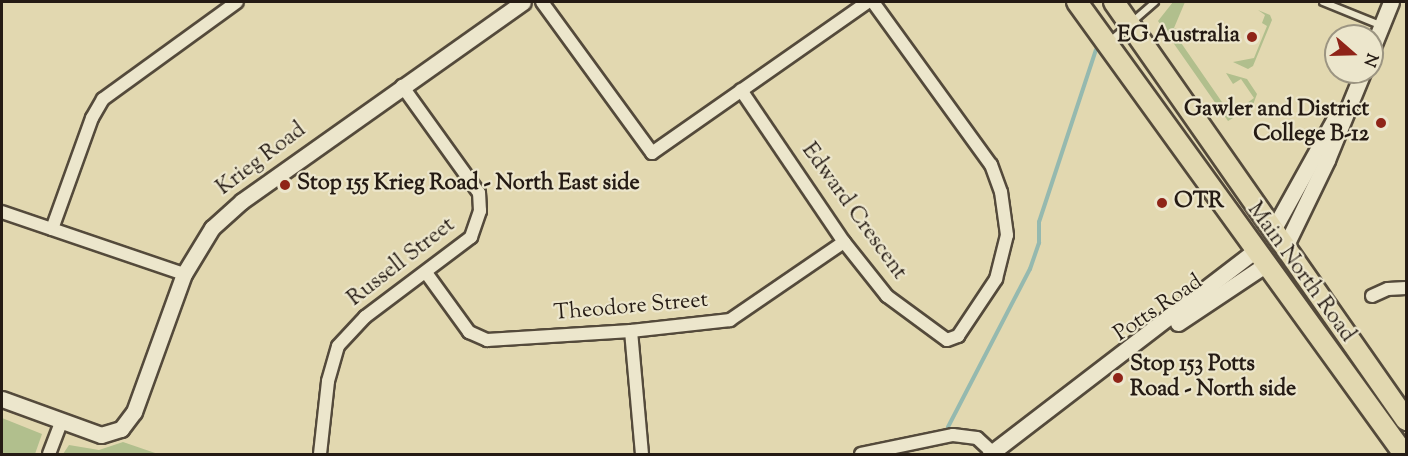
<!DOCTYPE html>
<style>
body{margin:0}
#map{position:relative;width:1408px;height:456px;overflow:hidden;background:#e2d8b0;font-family:"Sorts Mill Goudy",serif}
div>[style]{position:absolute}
.green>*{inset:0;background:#b1bf8d}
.stream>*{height:4px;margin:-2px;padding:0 2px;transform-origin:2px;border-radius:2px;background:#95b9af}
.roads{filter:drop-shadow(2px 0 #544a3b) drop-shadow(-2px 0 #544a3b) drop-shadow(0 2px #544a3b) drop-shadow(0 -2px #544a3b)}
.service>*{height:6px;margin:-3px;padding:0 3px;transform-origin:3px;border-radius:3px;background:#ece6cc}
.minor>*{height:12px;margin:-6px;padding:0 6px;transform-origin:6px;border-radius:6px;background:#ece6cc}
.tertiary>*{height:15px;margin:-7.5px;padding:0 7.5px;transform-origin:7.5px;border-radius:7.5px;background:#ece6cc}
.primary>*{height:20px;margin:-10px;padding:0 10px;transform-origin:10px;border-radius:10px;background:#e2d8b0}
.dots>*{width:16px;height:16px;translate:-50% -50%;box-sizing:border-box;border:3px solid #ece6cc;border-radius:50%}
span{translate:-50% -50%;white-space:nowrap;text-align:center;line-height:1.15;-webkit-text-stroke:4.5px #ece6cc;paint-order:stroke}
.poi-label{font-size:22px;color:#251b14;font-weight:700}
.right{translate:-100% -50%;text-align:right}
.left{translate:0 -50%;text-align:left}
.street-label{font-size:22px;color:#251b14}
.frame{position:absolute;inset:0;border:3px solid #251b14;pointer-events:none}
.north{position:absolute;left:1324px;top:24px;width:60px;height:60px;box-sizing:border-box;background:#ece6cc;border:2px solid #9c9582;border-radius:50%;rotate:110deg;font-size:16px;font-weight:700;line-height:24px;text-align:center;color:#251b14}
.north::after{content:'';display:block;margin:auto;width:21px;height:27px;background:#8f2418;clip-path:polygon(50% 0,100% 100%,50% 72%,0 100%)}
</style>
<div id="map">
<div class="green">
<div style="clip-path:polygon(1173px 2px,1185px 2px,1174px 28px,1184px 32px,1177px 37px,1233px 118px,1228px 121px,1158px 21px)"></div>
<div style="clip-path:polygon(1258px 10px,1270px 15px,1272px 20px,1253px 66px,1248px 69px,1233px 62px,1254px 58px,1267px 26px,1262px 23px,1265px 15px)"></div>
<div style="clip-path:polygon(1226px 73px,1247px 79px,1257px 94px,1251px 110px,1247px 103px,1254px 98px,1241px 79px,1233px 84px)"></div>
<div style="clip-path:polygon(2px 418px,42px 434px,35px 454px,2px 454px)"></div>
<div style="clip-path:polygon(123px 442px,158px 454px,63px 454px,69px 445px,99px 450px)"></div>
</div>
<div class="stream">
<div style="left:948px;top:427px;width:178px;rotate:-62.6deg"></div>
<div style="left:1030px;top:269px;width:28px;rotate:-71deg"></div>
<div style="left:1039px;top:243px;width:21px;rotate:-90deg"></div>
<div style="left:1039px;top:222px;width:181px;rotate:-71.7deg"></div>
</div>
<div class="roads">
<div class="service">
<div style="left:1323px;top:2px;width:61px;rotate:22deg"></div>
<div style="left:1109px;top:42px;width:61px;rotate:-41deg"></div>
</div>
<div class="minor">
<div style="left:542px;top:2px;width:187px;rotate:53.9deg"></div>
<div style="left:652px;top:153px;width:264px;rotate:-35deg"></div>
<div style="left:741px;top:90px;width:184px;rotate:55.9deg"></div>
<div style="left:844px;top:242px;width:69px;rotate:51.5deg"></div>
<div style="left:887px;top:296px;width:74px;rotate:36.3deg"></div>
<div style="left:947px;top:340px;width:12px;rotate:-20deg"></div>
<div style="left:958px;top:336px;width:69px;rotate:-56.3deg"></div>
<div style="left:996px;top:279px;width:45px;rotate:-76deg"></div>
<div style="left:1007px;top:235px;width:43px;rotate:-97.9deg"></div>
<div style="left:1001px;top:192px;width:29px;rotate:-110deg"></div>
<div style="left:991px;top:165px;width:201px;rotate:-125.9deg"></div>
<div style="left:2px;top:212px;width:192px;rotate:18.8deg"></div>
<div style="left:52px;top:229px;width:118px;rotate:-70.2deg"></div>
<div style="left:92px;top:118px;width:22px;rotate:-60deg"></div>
<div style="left:103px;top:99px;width:165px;rotate:-35.9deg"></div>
<div style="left:427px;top:274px;width:72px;rotate:54.1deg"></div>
<div style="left:469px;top:332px;width:20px;rotate:24deg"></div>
<div style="left:487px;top:340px;width:144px;rotate:-3.6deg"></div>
<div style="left:631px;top:331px;width:100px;rotate:-6.3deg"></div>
<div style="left:730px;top:320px;width:138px;rotate:-34.4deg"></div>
<div style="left:1372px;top:296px;width:17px;rotate:-24deg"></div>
<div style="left:1388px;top:289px;width:18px;rotate:-3deg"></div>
<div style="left:631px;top:331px;width:123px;rotate:84.9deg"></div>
<div style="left:49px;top:454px;width:33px;rotate:-69deg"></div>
<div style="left:320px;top:454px;width:73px;rotate:-83.7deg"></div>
<div style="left:328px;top:381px;width:36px;rotate:-74deg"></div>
<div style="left:338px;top:346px;width:40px;rotate:-47deg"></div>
<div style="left:365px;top:317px;width:133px;rotate:-37deg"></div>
<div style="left:471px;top:237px;width:28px;rotate:-71deg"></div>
<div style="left:480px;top:211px;width:18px;rotate:-93deg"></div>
<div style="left:479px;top:193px;width:132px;rotate:-125.7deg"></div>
<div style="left:861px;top:454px;width:94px;rotate:-11.7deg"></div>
<div style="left:953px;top:435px;width:24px;rotate:7deg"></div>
<div style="left:977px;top:438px;width:22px;rotate:43deg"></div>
</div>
<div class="tertiary">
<div style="left:1372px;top:49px;width:51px;rotate:-68deg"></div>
<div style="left:1273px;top:230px;width:126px;rotate:-61deg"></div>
<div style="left:1285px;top:247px;width:97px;rotate:-64.2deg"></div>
<div style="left:1327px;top:160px;width:95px;rotate:-67.8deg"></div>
<div style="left:1178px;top:323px;width:105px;rotate:-33.7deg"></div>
<div style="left:2px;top:399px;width:105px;rotate:20deg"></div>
<div style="left:101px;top:435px;width:21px;rotate:-17deg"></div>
<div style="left:121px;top:429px;width:21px;rotate:-53deg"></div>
<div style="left:134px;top:412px;width:147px;rotate:-70.1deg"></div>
<div style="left:184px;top:274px;width:54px;rotate:-58.7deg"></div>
<div style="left:212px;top:228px;width:40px;rotate:-42deg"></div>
<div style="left:242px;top:201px;width:344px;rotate:-35.3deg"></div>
<div style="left:990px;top:454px;width:334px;rotate:-37.5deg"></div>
</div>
<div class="primary">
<div style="left:1077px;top:2px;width:558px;rotate:54.12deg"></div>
<div style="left:1114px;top:2px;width:510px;rotate:55.06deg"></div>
</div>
</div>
<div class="dots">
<div style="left:1252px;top:37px;background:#8f2418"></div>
<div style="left:1381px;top:123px;background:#8f2418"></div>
<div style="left:285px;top:185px;background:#8f2418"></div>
<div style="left:1162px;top:203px;background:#8f2418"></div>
<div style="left:1118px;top:378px;background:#8f2418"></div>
</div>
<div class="poi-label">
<span class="right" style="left:1240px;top:37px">EG Australia</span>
<span class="right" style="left:1369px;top:123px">Gawler and District<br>College B-12</span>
<span class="left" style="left:297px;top:185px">Stop 155 Krieg Road - North East side</span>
<span class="left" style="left:1174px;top:203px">OTR</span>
<span class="left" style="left:1130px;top:378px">Stop 153 Potts<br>Road - North side</span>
</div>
<div class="street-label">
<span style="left:262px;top:160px;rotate:-37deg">Krieg Road</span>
<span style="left:853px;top:212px;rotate:54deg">Edward Crescent</span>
<span style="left:402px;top:263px;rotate:-38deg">Russell Street</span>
<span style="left:1300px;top:273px;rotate:54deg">Main North Road</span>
<span style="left:631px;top:308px;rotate:-5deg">Theodore Street</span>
<span style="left:1159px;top:309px;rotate:-34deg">Potts Road</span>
</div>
<div class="frame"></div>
<div class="north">N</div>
</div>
